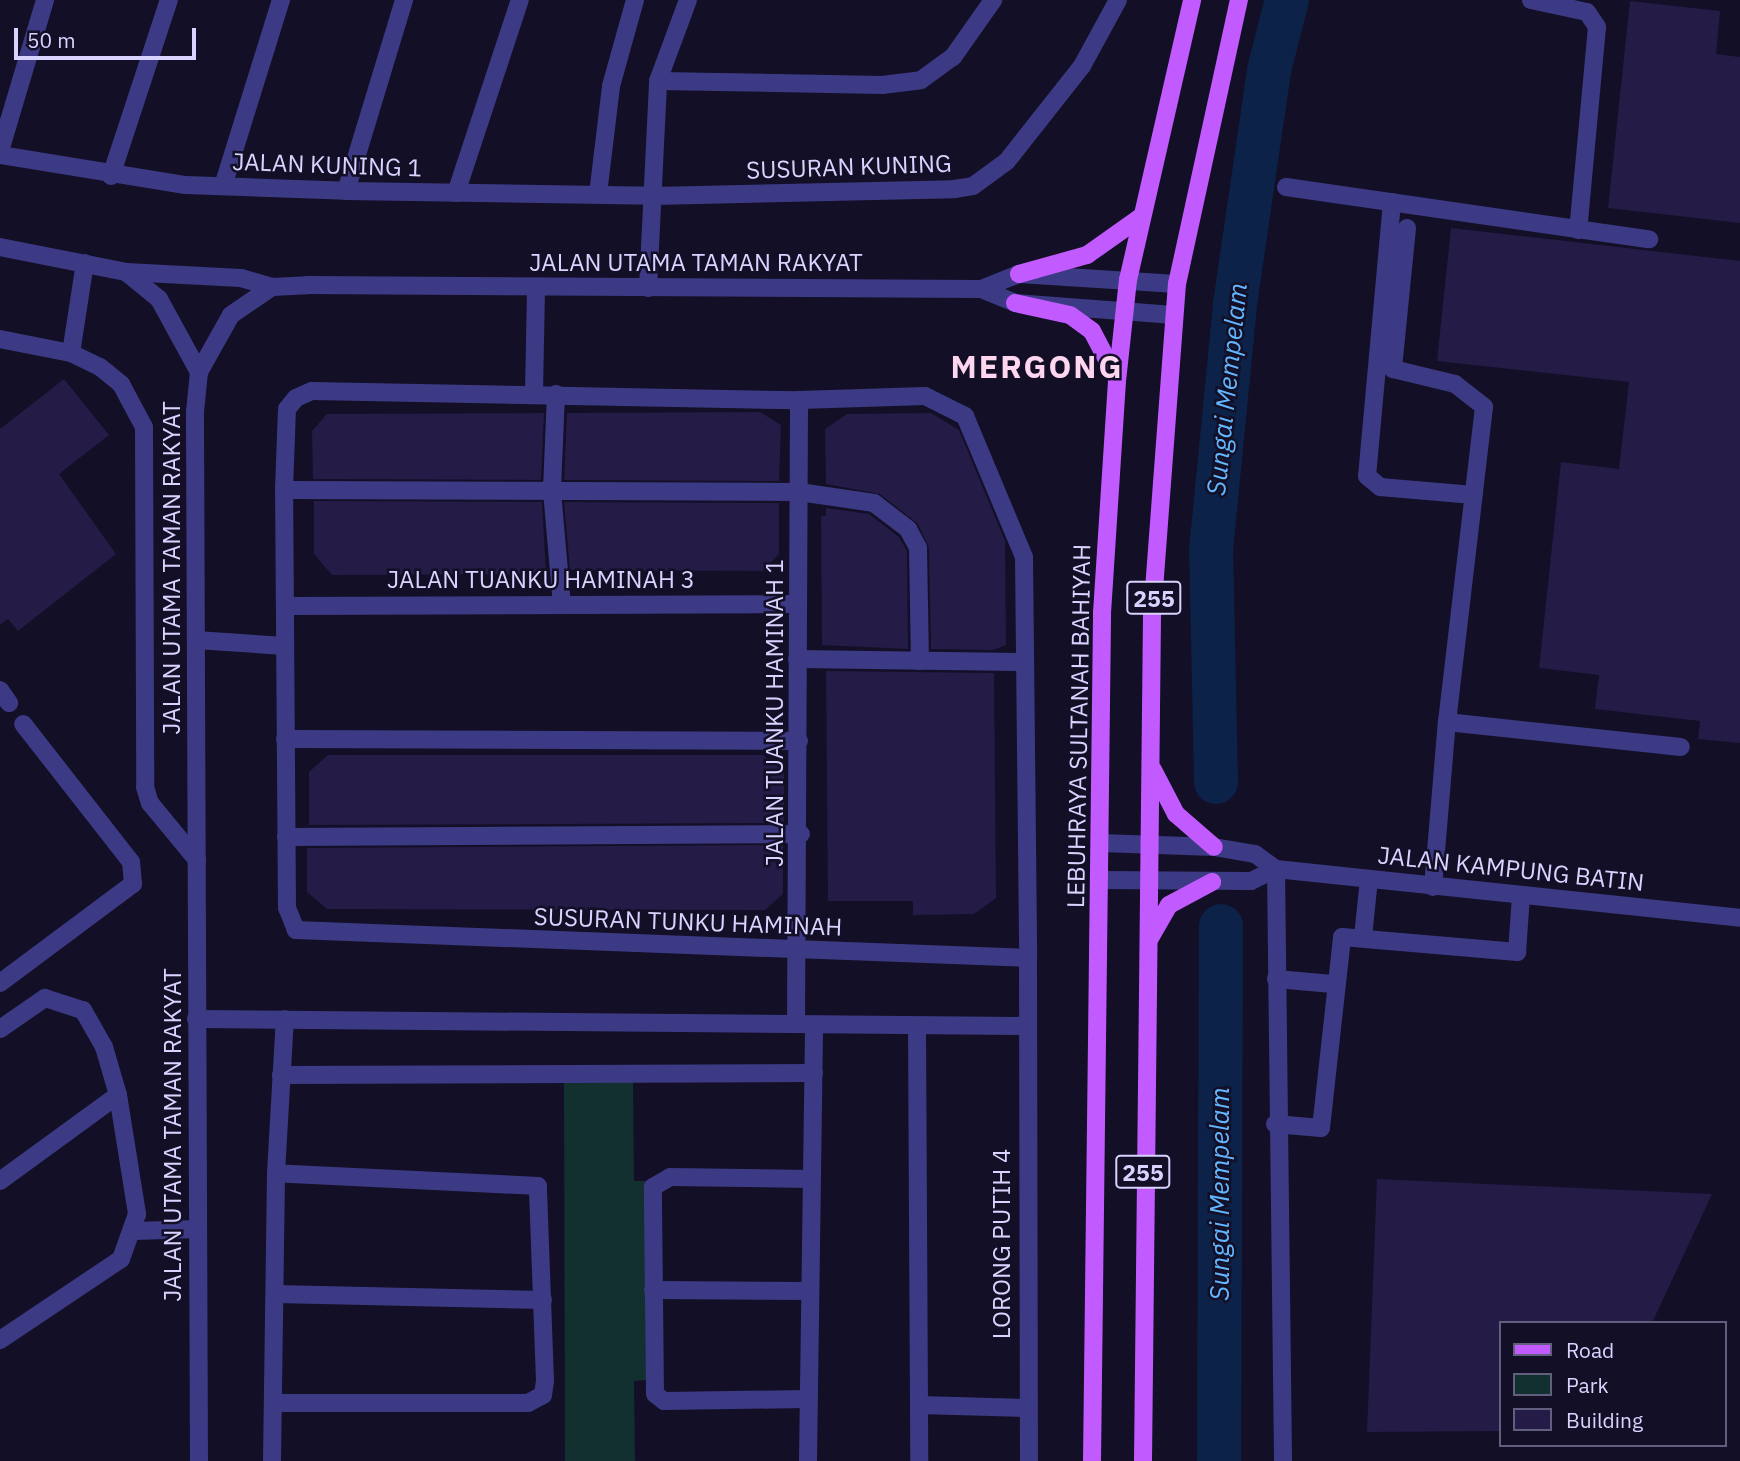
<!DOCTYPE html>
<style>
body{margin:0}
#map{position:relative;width:1740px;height:1461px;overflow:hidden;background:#130f26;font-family:"IBM Plex Sans",sans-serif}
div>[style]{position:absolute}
.green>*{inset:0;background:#12302f}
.river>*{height:44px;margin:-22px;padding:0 22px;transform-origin:22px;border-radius:22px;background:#0c2248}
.building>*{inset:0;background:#241b47}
.minor>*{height:18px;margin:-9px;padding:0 9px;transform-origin:9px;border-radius:9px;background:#3d3a85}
.major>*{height:18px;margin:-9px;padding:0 9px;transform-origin:9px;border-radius:9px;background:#c25bff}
span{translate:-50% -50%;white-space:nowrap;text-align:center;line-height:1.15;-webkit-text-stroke:5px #130f26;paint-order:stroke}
.shield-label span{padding:2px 5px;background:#130f26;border:2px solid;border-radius:5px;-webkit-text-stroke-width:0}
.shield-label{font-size:23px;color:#d9d4ff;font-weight:700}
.street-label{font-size:24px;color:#d9d4ff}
.water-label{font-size:26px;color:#62b6ff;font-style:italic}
.district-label{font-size:32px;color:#ffd6f0;font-weight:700;letter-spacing:2px}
.legend{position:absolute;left:1499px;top:1321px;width:228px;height:126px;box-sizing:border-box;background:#130f26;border:2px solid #625e7d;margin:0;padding:9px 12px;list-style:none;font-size:21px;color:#d9d4ff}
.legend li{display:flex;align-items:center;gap:14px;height:35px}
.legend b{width:35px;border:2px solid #625e7d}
.scale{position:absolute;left:14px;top:28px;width:182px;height:32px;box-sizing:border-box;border:4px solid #d9d4ff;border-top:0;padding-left:9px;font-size:21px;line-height:24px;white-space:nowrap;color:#d9d4ff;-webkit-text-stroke:5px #130f26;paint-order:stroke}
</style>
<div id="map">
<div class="green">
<div style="clip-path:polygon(564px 1078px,633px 1078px,634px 1181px,645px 1181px,646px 1380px,634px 1381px,635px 1461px,565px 1461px)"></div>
</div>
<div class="river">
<div style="left:1216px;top:782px;width:232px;rotate:-91.2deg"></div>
<div style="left:1211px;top:550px;width:247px;rotate:-84.4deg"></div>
<div style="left:1235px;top:304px;width:236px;rotate:-81.7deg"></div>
<div style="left:1269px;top:70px;width:72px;rotate:-75.6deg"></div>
<div style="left:1219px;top:1461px;width:535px;rotate:-89.79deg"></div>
</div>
<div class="building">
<div style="clip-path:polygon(1630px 1px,1720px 11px,1716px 54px,1740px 57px,1740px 223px,1608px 208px)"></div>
<div style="clip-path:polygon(1451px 228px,1740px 261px,1740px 743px,1698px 739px,1700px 721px,1595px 709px,1599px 675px,1539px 668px,1561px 462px,1619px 469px,1629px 382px,1437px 361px)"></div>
<div style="clip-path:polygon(64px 379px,109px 435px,59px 474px,116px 554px,18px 631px,8px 619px,0 625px,0 429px)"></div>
<div style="clip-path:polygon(760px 412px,781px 425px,779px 481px,564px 480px,567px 413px)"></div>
<div style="clip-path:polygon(544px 413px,541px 480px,313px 479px,312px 431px,327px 414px)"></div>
<div style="clip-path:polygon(931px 413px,959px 430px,1005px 541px,1006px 645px,993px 650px,931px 649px,929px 548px,918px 524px,880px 494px,826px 484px,825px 429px,847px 414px)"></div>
<div style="clip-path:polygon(542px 502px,546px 574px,332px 575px,314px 554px,314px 501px)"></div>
<div style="clip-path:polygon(564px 502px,779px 503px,779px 554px,763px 571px,570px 570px)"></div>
<div style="clip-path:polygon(826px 508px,869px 514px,899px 537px,907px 551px,908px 649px,822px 645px,821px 516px,826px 516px)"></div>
<div style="clip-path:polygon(826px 671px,994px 673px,996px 898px,974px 914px,913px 915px,913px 901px,828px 901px)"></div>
<div style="clip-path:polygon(328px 755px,763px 755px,784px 772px,784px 823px,309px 825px,309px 772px)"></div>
<div style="clip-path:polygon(783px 845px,783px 894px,765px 910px,327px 909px,307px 892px,307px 848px)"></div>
<div style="clip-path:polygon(1377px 1179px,1712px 1194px,1652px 1323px,1500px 1323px,1500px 1431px,1367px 1432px)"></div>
</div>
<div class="minor">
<div style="left:1531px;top:0;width:57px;rotate:12.1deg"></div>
<div style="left:1587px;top:12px;width:18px;rotate:56deg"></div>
<div style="left:1597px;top:27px;width:204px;rotate:95.3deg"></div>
<div style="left:658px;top:81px;width:224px;rotate:1deg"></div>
<div style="left:882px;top:85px;width:39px;rotate:-7deg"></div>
<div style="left:921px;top:80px;width:39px;rotate:-36deg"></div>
<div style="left:953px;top:57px;width:70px;rotate:-54.9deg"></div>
<div style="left:0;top:151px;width:158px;rotate:-73.4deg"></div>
<div style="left:0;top:155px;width:188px;rotate:9.2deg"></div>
<div style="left:186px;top:185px;width:160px;rotate:2.1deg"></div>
<div style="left:346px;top:191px;width:308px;rotate:0.9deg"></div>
<div style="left:654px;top:196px;width:300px;rotate:-1.3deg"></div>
<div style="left:954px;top:189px;width:19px;rotate:-9deg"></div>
<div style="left:973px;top:186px;width:42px;rotate:-36.3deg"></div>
<div style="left:1007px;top:161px;width:121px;rotate:-51.7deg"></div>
<div style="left:1082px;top:66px;width:75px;rotate:-61.4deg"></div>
<div style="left:111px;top:176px;width:185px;rotate:-71.8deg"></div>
<div style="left:223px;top:186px;width:195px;rotate:-72.7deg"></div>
<div style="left:1286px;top:187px;width:367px;rotate:8.2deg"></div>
<div style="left:346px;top:191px;width:200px;rotate:-73.1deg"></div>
<div style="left:456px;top:193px;width:203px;rotate:-71.7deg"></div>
<div style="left:598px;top:194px;width:109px;rotate:-83.1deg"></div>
<div style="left:611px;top:86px;width:89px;rotate:-74.4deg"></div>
<div style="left:1392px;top:202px;width:275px;rotate:95.2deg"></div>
<div style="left:1367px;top:476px;width:17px;rotate:40deg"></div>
<div style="left:1380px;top:487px;width:94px;rotate:4.9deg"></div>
<div style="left:1407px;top:228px;width:142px;rotate:95.7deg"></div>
<div style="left:1393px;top:369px;width:64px;rotate:13.6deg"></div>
<div style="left:1455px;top:384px;width:37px;rotate:38deg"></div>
<div style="left:1484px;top:407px;width:317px;rotate:96.7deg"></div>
<div style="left:0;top:247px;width:128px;rotate:11.2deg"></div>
<div style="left:126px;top:272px;width:115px;rotate:3deg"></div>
<div style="left:241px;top:278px;width:32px;rotate:16deg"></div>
<div style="left:126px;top:272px;width:43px;rotate:39.3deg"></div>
<div style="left:159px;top:299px;width:83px;rotate:61.3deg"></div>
<div style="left:648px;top:288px;width:207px;rotate:-87.2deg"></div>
<div style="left:658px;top:81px;width:86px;rotate:-69.7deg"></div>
<div style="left:981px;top:289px;width:41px;rotate:-21.5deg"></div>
<div style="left:1019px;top:274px;width:158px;rotate:3.6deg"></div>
<div style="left:0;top:339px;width:72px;rotate:11.2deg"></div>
<div style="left:71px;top:353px;width:32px;rotate:26deg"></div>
<div style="left:100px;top:367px;width:27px;rotate:39deg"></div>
<div style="left:121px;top:384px;width:49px;rotate:61.9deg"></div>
<div style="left:144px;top:427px;width:360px;rotate:89.8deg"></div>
<div style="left:145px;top:787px;width:17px;rotate:73deg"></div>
<div style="left:150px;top:803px;width:74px;rotate:50.5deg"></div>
<div style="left:71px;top:353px;width:91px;rotate:-81.2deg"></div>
<div style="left:534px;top:393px;width:106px;rotate:-88.9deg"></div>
<div style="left:556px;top:394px;width:97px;rotate:92.4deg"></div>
<div style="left:552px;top:491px;width:114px;rotate:85deg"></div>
<div style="left:284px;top:490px;width:515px;rotate:0.22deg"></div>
<div style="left:799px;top:492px;width:76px;rotate:8.3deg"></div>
<div style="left:874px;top:503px;width:43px;rotate:37.4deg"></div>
<div style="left:908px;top:529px;width:21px;rotate:62deg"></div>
<div style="left:918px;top:548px;width:113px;rotate:89deg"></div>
<div style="left:286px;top:606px;width:511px;rotate:-0.22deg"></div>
<div style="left:196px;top:640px;width:89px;rotate:3.9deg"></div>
<div style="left:797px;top:659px;width:228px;rotate:0.8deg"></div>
<div style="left:0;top:690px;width:16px;rotate:55deg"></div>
<div style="left:285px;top:739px;width:514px;rotate:0.22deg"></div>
<div style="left:286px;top:837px;width:515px;rotate:-0.33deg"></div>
<div style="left:1101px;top:843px;width:113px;rotate:2deg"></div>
<div style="left:1214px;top:847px;width:42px;rotate:9.7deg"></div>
<div style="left:1255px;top:854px;width:26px;rotate:36deg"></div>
<div style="left:1276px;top:869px;width:467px;rotate:6deg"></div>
<div style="left:1276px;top:869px;width:592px;rotate:89.32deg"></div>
<div style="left:1100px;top:880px;width:151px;rotate:0.4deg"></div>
<div style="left:1251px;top:881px;width:28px;rotate:-26deg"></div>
<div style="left:1433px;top:887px;width:166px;rotate:-85.2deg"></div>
<div style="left:1447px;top:722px;width:235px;rotate:6.1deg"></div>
<div style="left:1363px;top:937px;width:58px;rotate:-84.1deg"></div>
<div style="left:1028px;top:958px;width:733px;rotate:-177.81deg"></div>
<div style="left:296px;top:930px;width:24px;rotate:-112deg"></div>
<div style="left:287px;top:908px;width:418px;rotate:-90.4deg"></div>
<div style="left:284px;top:490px;width:81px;rotate:-87.9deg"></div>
<div style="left:287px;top:409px;width:14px;rotate:-51deg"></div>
<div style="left:296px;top:398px;width:17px;rotate:-24deg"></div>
<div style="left:312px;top:391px;width:487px;rotate:1.1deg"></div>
<div style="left:799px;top:400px;width:126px;rotate:-1.8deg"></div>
<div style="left:925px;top:396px;width:45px;rotate:26.6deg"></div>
<div style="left:965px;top:416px;width:153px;rotate:67.3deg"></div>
<div style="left:1024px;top:557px;width:401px;rotate:89.4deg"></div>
<div style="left:1028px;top:958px;width:503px;rotate:89.89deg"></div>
<div style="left:1276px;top:979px;width:57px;rotate:5deg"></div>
<div style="left:0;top:983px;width:166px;rotate:-36.7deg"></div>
<div style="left:133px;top:884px;width:22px;rotate:-95deg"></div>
<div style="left:131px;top:862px;width:175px;rotate:-128deg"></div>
<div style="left:196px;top:1019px;width:829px;rotate:0.48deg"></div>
<div style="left:796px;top:1024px;width:624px;rotate:-89.72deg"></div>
<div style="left:917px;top:1026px;width:435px;rotate:89.7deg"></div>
<div style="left:0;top:1029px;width:55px;rotate:-34.6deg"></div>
<div style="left:45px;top:998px;width:40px;rotate:18deg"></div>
<div style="left:83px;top:1010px;width:43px;rotate:60.4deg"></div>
<div style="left:104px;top:1047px;width:50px;rotate:73.7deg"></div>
<div style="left:118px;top:1095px;width:121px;rotate:80.9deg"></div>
<div style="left:137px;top:1214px;width:48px;rotate:109.6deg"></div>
<div style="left:121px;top:1259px;width:146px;rotate:146.2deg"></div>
<div style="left:281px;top:1075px;width:533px;rotate:-0.21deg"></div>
<div style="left:1275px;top:1124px;width:46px;rotate:5deg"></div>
<div style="left:1321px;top:1128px;width:192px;rotate:-83.7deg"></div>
<div style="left:1342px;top:937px;width:176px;rotate:4.9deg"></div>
<div style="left:1517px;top:952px;width:56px;rotate:-85.9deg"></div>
<div style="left:0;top:1181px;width:146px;rotate:-36.1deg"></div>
<div style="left:134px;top:1231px;width:63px;rotate:-1.8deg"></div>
<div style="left:653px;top:1290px;width:154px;rotate:0.4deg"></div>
<div style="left:276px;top:1294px;width:267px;rotate:1.3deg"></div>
<div style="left:807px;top:1399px;width:143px;rotate:179.2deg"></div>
<div style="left:664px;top:1401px;width:11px;rotate:-142deg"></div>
<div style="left:655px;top:1394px;width:207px;rotate:-90.6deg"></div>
<div style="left:653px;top:1187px;width:20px;rotate:-30deg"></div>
<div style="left:670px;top:1177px;width:140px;rotate:0.8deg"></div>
<div style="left:273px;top:1403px;width:255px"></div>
<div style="left:528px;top:1403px;width:17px;rotate:-28deg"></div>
<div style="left:543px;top:1395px;width:14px;rotate:-82deg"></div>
<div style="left:545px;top:1381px;width:195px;rotate:-92.1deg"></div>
<div style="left:538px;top:1186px;width:262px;rotate:-177.2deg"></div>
<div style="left:919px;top:1405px;width:108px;rotate:1.6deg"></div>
<div style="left:199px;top:1461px;width:1049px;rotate:-90.22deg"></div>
<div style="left:195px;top:412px;width:40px;rotate:-84.3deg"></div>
<div style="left:199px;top:372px;width:65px;rotate:-60.7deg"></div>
<div style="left:231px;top:315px;width:50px;rotate:-34.3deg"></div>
<div style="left:272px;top:287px;width:35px;rotate:-3deg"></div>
<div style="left:307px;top:285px;width:674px;rotate:0.34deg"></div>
<div style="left:981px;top:289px;width:37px;rotate:22deg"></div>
<div style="left:1015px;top:303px;width:159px;rotate:4.3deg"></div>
<div style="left:272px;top:1461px;width:288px;rotate:-89.2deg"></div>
<div style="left:276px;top:1173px;width:154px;rotate:-86.7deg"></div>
<div style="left:808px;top:1461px;width:436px;rotate:-89.2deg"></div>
</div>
<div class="major">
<div style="left:1019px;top:274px;width:71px;rotate:-15.6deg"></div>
<div style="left:1087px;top:255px;width:67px;rotate:-35.3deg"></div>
<div style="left:1015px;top:303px;width:56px;rotate:12.3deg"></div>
<div style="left:1070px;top:315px;width:27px;rotate:36deg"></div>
<div style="left:1092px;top:331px;width:50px;rotate:62.4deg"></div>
<div style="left:1153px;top:770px;width:50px;rotate:62.4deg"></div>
<div style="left:1176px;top:814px;width:50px;rotate:41deg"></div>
<div style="left:1150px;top:938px;width:38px;rotate:-60deg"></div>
<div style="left:1169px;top:905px;width:49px;rotate:-28.1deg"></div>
<div style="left:1092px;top:1461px;width:848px;rotate:-89.32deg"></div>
<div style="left:1102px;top:613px;width:232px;rotate:-86.3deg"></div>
<div style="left:1117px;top:381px;width:102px;rotate:-83.8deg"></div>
<div style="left:1128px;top:280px;width:287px;rotate:-77.1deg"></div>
<div style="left:1143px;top:1461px;width:845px;rotate:-89.39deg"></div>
<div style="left:1152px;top:616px;width:333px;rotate:-85.7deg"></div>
<div style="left:1177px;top:284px;width:291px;rotate:-77.7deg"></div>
</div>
<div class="shield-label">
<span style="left:1154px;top:598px">255</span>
<span style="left:1143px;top:1172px">255</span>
</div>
<div class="street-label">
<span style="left:327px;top:165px;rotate:2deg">JALAN KUNING 1</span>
<span style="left:849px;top:167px;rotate:-2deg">SUSURAN KUNING</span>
<span style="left:696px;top:263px">JALAN UTAMA TAMAN RAKYAT</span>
<span style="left:172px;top:568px;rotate:-90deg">JALAN UTAMA TAMAN RAKYAT</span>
<span style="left:541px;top:580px">JALAN TUANKU HAMINAH 3</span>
<span style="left:775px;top:713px;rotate:-90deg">JALAN TUANKU HAMINAH 1</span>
<span style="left:1079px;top:726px;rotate:-89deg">LEBUHRAYA SULTANAH BAHIYAH</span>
<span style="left:1511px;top:869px;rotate:6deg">JALAN KAMPUNG BATIN</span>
<span style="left:688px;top:922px;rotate:2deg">SUSURAN TUNKU HAMINAH</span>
<span style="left:173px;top:1135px;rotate:-90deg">JALAN UTAMA TAMAN RAKYAT</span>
<span style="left:1002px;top:1244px;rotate:-90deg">LORONG PUTIH 4</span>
</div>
<div class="water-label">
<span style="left:1227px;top:389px;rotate:-84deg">Sungai Mempelam</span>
<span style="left:1220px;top:1194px;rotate:-90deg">Sungai Mempelam</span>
</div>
<div class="district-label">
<span style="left:1037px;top:366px">MERGONG</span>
</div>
<ul class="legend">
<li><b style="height:9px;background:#c25bff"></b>Road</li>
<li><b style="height:19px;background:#12302f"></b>Park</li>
<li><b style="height:19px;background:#241b47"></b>Building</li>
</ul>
<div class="scale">50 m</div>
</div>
